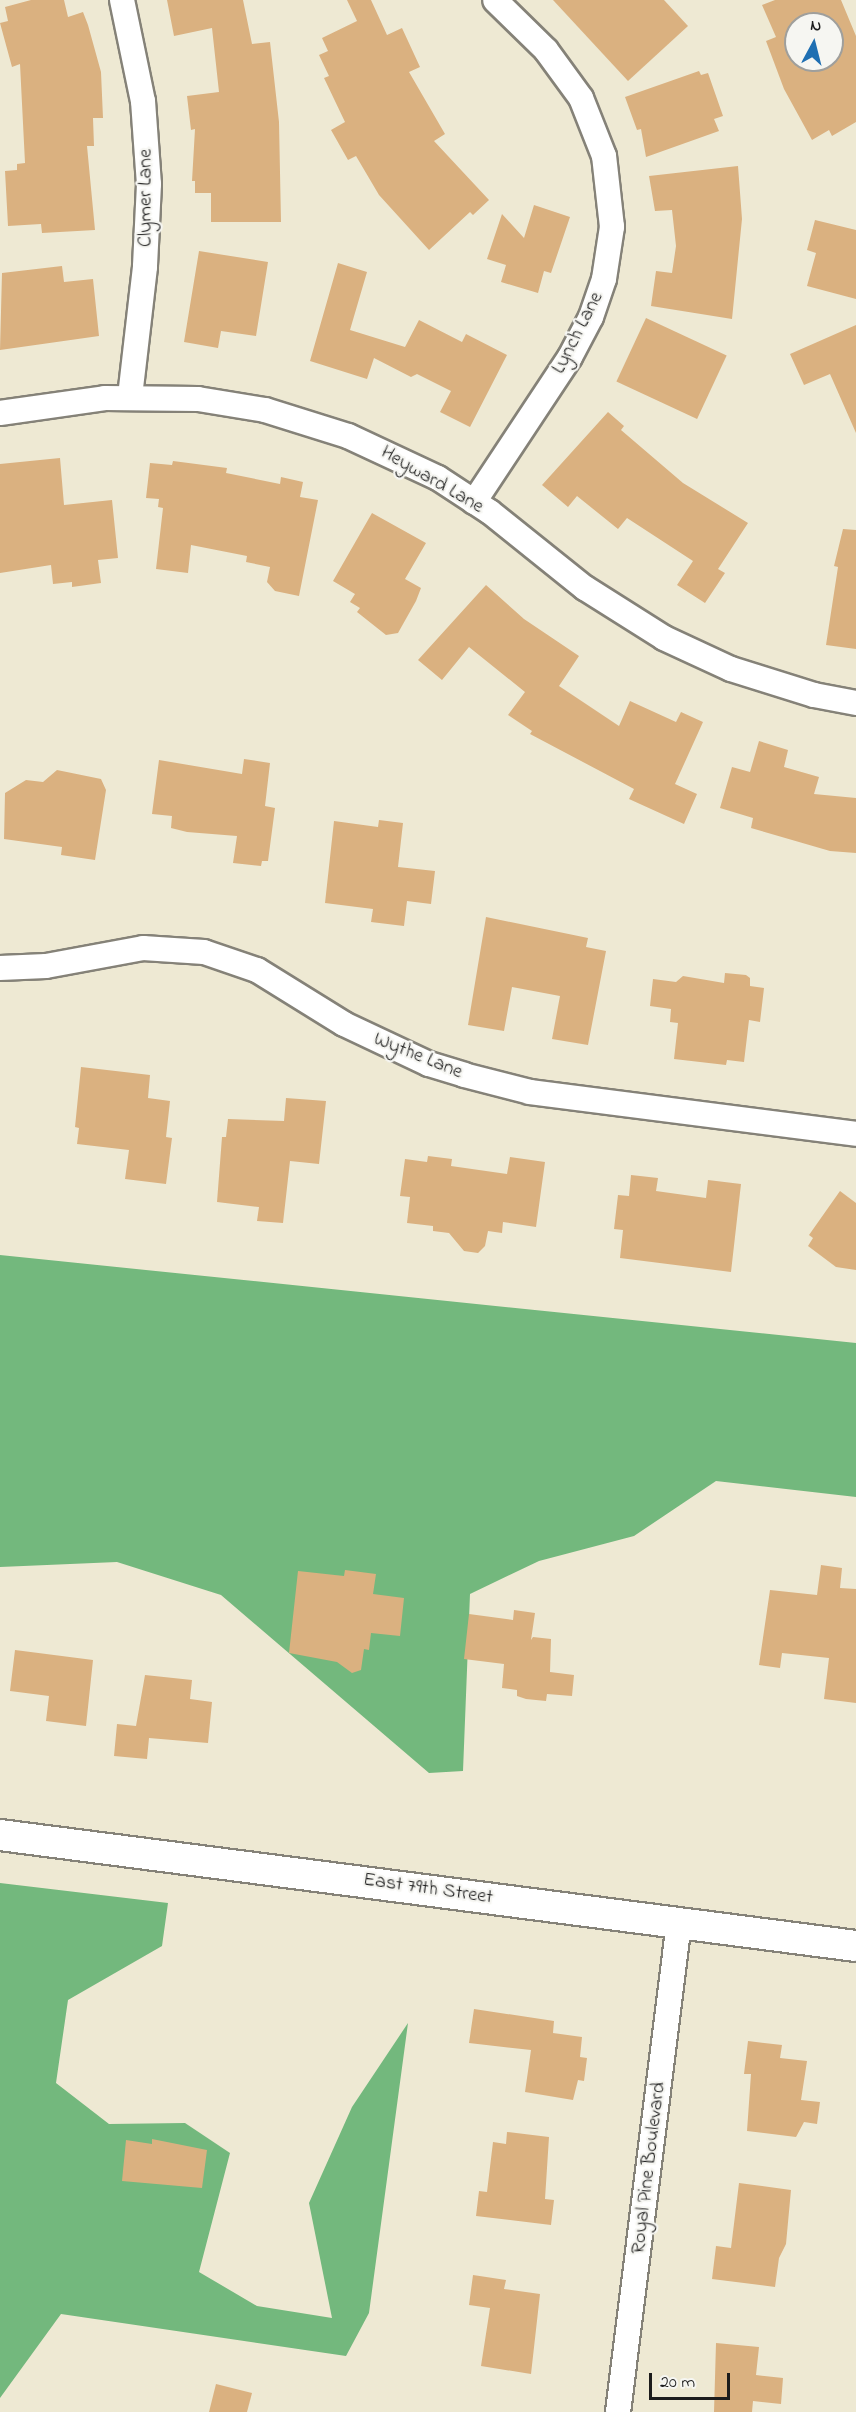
<!DOCTYPE html>
<style>
body{margin:0}
#map{position:relative;width:856px;height:2412px;overflow:hidden;background:#eee9d3;font-family:"Indie Flower",sans-serif}
div>[style]{position:absolute}
.forest>*{inset:0;background:#73b87d}
.building>*{inset:0;background:#dab180;transform-origin:0 0}
.roads{filter:drop-shadow(2px 0 #858278) drop-shadow(-2px 0 #858278) drop-shadow(0 2px #858278) drop-shadow(0 -2px #858278)}
.minor>*{height:24px;margin:-12px;padding:0 12px;transform-origin:12px;border-radius:12px;background:#fff}
.tertiary>*{height:30px;margin:-15px;padding:0 15px;transform-origin:15px;border-radius:15px;background:#fff}
span{translate:-50% -50%;white-space:nowrap;text-align:center;line-height:1.15;-webkit-text-stroke:4.5px #f6f6f2;paint-order:stroke}
.street-label{font-size:20px;color:#1c1c1c}
.north{position:absolute;left:784px;top:12px;width:60px;height:60px;box-sizing:border-box;background:#f6f6f2;border:2px solid #9f9f9c;border-radius:50%;rotate:7deg;font-size:16px;font-weight:700;line-height:24px;text-align:center;color:#1c1c1c}
.north::after{content:'';display:block;margin:auto;width:21px;height:27px;background:#1f6fb2;clip-path:polygon(50% 0,100% 100%,50% 72%,0 100%)}
.scale{position:absolute;left:649px;top:2373px;width:81px;height:27px;box-sizing:border-box;border:3px solid #1c1c1c;border-top:0;padding-left:8px;font-size:18px;line-height:21px;white-space:nowrap;color:#1c1c1c;-webkit-text-stroke:4px #f6f6f2;paint-order:stroke}
</style>
<div id="map">
<div class="forest">
<div style="clip-path:polygon(0 1255px,856px 1343px,856px 1497px,716px 1481px,634px 1536px,539px 1561px,470px 1594px,463px 1771px,429px 1773px,221px 1595px,117px 1562px,0 1567px)"></div>
<div style="clip-path:polygon(0 1883px,168px 1903px,162px 1946px,68px 2000px,56px 2083px,109px 2124px,185px 2123px,230px 2153px,199px 2272px,257px 2306px,332px 2318px,309px 2203px,352px 2107px,408px 2023px,369px 2313px,346px 2356px,61px 2314px,0 2398px)"></div>
</div>
<div class="building">
<div style="clip-path:polygon(31px 0,64px 0,68px 17px,83px 12px,88px 25px,101px 72px,103px 118px,93px 118px,94px 146px,87px 146px,95px 230px,42px 233px,41px 224px,8px 226px,5px 171px,17px 170px,17px 164px,25px 163px,20px 64px,12px 67px,0 23px,8px 21px,5px 7px)"></div>
<div style="clip-path:polygon(167px 0,243px 0,252px 44px,270px 42px,279px 122px,281px 222px,211px 222px,211px 193px,195px 193px,195px 181px,192px 181px,195px 129px,191px 130px,187px 96px,219px 92px,212px 28px,174px 36px)"></div>
<div style="clip-path:polygon(347px 0,371px 0,387px 35px,402px 28px,420px 67px,409px 72px,445px 134px,434px 141px,489px 200px,473px 215px,470px 212px,429px 250px,379px 195px,356px 156px,348px 160px,331px 130px,345px 122px,324px 78px,329px 76px,319px 55px,328px 51px,322px 38px,357px 21px)"></div>
<div style="clip-path:polygon(553px 0,664px 0,688px 26px,628px 81px)"></div>
<div style="clip-path:polygon(evenodd,775px 0,841px 0,856px 36px,856px 122px,832px 136px,829px 130px,812px 140px,784px 89px,766px 41px,776px 37px,762px 5px,775px 0,796px 24px,832px 24px,832px 60px,796px 60px,796px 24px)"></div>
<div style="clip-path:polygon(699px 71px,701px 75px,708px 73px,723px 116px,714px 119px,719px 131px,646px 157px,641px 129px,637px 130px,625px 97px)"></div>
<div style="clip-path:polygon(738px 166px,742px 219px,732px 319px,651px 306px,656px 271px,672px 273px,676px 246px,672px 210px,655px 211px,649px 176px)"></div>
<div style="clip-path:polygon(534px 205px,570px 217px,551px 273px,544px 271px,538px 293px,501px 282px,506px 265px,487px 259px,502px 214px,524px 238px)"></div>
<div style="clip-path:polygon(815px 220px,856px 230px,856px 299px,807px 286px,816px 253px,807px 250px)"></div>
<div style="clip-path:polygon(199px 251px,268px 262px,256px 336px,221px 331px,218px 348px,184px 342px)"></div>
<div style="clip-path:polygon(338px 263px,367px 272px,350px 330px,405px 347px,419px 320px,462px 342px,466px 334px,507px 355px,470px 427px,440px 412px,451px 391px,417px 374px,411px 377px,374px 358px,367px 379px,310px 361px)"></div>
<div style="clip-path:polygon(62px 266px,64px 282px,93px 279px,99px 336px,0 350px,2px 273px)"></div>
<div style="left:646px;top:318px;width:89px;height:70px;rotate:25deg"></div>
<div style="clip-path:polygon(856px 325px,856px 433px,830px 374px,804px 385px,790px 354px)"></div>
<div style="clip-path:polygon(608px 412px,624px 426px,621px 430px,683px 483px,748px 523px,718px 569px,725px 573px,705px 603px,677px 585px,693px 561px,627px 518px,618px 529px,577px 496px,568px 507px,542px 485px)"></div>
<div style="clip-path:polygon(60px 458px,64px 505px,112px 500px,118px 558px,98px 560px,101px 583px,72px 587px,72px 582px,53px 584px,51px 565px,0 573px,0 464px)"></div>
<div style="clip-path:polygon(173px 461px,227px 468px,226px 473px,280px 484px,281px 477px,303px 482px,300px 497px,318px 500px,299px 596px,275px 591px,267px 582px,270px 567px,246px 562px,247px 556px,191px 545px,188px 573px,156px 569px,163px 508px,158px 507px,159px 499px,146px 498px,150px 463px,172px 465px)"></div>
<div style="clip-path:polygon(372px 513px,426px 543px,405px 579px,421px 588px,416px 601px,398px 633px,386px 635px,357px 612px,360px 608px,350px 602px,355px 594px,333px 581px)"></div>
<div style="clip-path:polygon(843px 529px,856px 530px,856px 649px,826px 645px,838px 567px,834px 566px)"></div>
<div style="clip-path:polygon(486px 585px,524px 619px,579px 656px,559px 686px,619px 726px,630px 701px,676px 722px,681px 712px,703px 722px,675px 784px,697px 794px,684px 824px,629px 799px,634px 789px,530px 734px,532px 731px,508px 715px,525px 692px,469px 647px,442px 680px,418px 660px)"></div>
<div style="clip-path:polygon(759px 741px,788px 750px,784px 767px,819px 777px,814px 794px,856px 798px,856px 853px,830px 851px,751px 828px,753px 818px,720px 808px,732px 767px,750px 772px)"></div>
<div style="clip-path:polygon(244px 759px,270px 763px,265px 806px,275px 808px,268px 861px,262px 861px,261px 866px,233px 863px,237px 836px,187px 832px,171px 828px,172px 816px,152px 814px,159px 760px,242px 774px)"></div>
<div style="clip-path:polygon(57px 770px,101px 779px,106px 790px,95px 860px,61px 855px,62px 847px,4px 839px,5px 793px,26px 780px,43px 782px)"></div>
<div style="clip-path:polygon(379px 820px,403px 823px,398px 867px,435px 871px,431px 904px,407px 901px,404px 926px,371px 922px,373px 909px,325px 903px,334px 821px,378px 827px)"></div>
<div style="clip-path:polygon(486px 917px,588px 938px,586px 947px,606px 951px,588px 1045px,552px 1039px,560px 996px,512px 987px,504px 1031px,468px 1025px)"></div>
<div style="clip-path:polygon(725px 973px,746px 975px,750px 978px,750px 986px,764px 988px,760px 1022px,749px 1020px,744px 1062px,727px 1060px,726px 1065px,674px 1059px,678px 1023px,670px 1022px,671px 1009px,650px 1006px,653px 979px,676px 982px,683px 976px,724px 983px)"></div>
<div style="clip-path:polygon(81px 1067px,150px 1075px,148px 1098px,170px 1101px,166px 1137px,172px 1138px,166px 1184px,125px 1179px,129px 1150px,77px 1144px,79px 1128px,75px 1127px)"></div>
<div style="clip-path:polygon(286px 1098px,326px 1101px,319px 1164px,290px 1161px,283px 1223px,257px 1221px,259px 1207px,217px 1202px,222px 1137px,226px 1137px,228px 1119px,284px 1121px)"></div>
<div style="clip-path:polygon(428px 1156px,452px 1159px,451px 1166px,507px 1174px,510px 1157px,545px 1162px,536px 1227px,503px 1222px,502px 1233px,488px 1231px,485px 1246px,478px 1253px,464px 1251px,449px 1233px,433px 1231px,433px 1226px,407px 1223px,410px 1197px,400px 1196px,405px 1159px,427px 1162px)"></div>
<div style="clip-path:polygon(631px 1175px,658px 1178px,656px 1191px,706px 1198px,708px 1180px,741px 1184px,731px 1272px,620px 1258px,623px 1230px,614px 1229px,618px 1195px,629px 1196px)"></div>
<div style="clip-path:polygon(840px 1191px,856px 1203px,856px 1270px,836px 1267px,808px 1246px,813px 1238px,809px 1235px)"></div>
<div style="clip-path:polygon(821px 1565px,842px 1568px,840px 1588px,856px 1589px,856px 1703px,824px 1699px,829px 1658px,782px 1653px,780px 1668px,759px 1665px,770px 1590px,817px 1595px)"></div>
<div style="clip-path:polygon(345px 1570px,376px 1574px,373px 1594px,404px 1598px,400px 1636px,371px 1633px,369px 1650px,364px 1649px,361px 1670px,352px 1673px,337px 1662px,289px 1653px,298px 1571px,344px 1576px)"></div>
<div style="clip-path:polygon(514px 1610px,535px 1613px,531px 1640px,533px 1637px,551px 1639px,550px 1672px,574px 1675px,572px 1696px,547px 1694px,546px 1701px,526px 1699px,517px 1696px,517px 1690px,502px 1688px,504px 1664px,464px 1659px,469px 1614px,513px 1620px)"></div>
<div style="clip-path:polygon(15px 1650px,93px 1660px,86px 1726px,46px 1721px,49px 1696px,10px 1691px)"></div>
<div style="clip-path:polygon(145px 1675px,192px 1680px,190px 1699px,212px 1702px,208px 1743px,149px 1738px,147px 1759px,114px 1756px,117px 1724px,136px 1726px)"></div>
<div style="clip-path:polygon(474px 2009px,554px 2021px,553px 2033px,582px 2037px,580px 2057px,587px 2058px,584px 2081px,578px 2080px,573px 2100px,525px 2092px,531px 2050px,469px 2043px)"></div>
<div style="clip-path:polygon(748px 2041px,782px 2045px,780px 2058px,807px 2061px,801px 2100px,820px 2102px,817px 2124px,804px 2122px,796px 2137px,747px 2131px,751px 2074px,744px 2074px)"></div>
<div style="clip-path:polygon(507px 2132px,549px 2137px,545px 2199px,554px 2200px,551px 2225px,476px 2216px,479px 2191px,487px 2192px,493px 2142px,506px 2144px)"></div>
<div style="clip-path:polygon(152px 2139px,207px 2150px,202px 2188px,122px 2181px,126px 2140px,152px 2144px)"></div>
<div style="clip-path:polygon(739px 2183px,791px 2190px,786px 2244px,779px 2258px,775px 2287px,712px 2279px,716px 2246px,731px 2248px)"></div>
<div style="clip-path:polygon(473px 2275px,506px 2280px,504px 2289px,540px 2294px,531px 2374px,481px 2366px,490px 2308px,469px 2305px)"></div>
<div style="clip-path:polygon(716px 2343px,759px 2347px,756px 2375px,783px 2378px,781px 2404px,753px 2401px,752px 2412px,714px 2412px)"></div>
<div style="clip-path:polygon(216px 2384px,252px 2393px,247px 2412px,209px 2412px)"></div>
</div>
<div class="roads">
<div class="minor">
<div style="left:122px;top:0;width:103px;rotate:78.3deg"></div>
<div style="left:143px;top:101px;width:83px;rotate:85.9deg"></div>
<div style="left:149px;top:184px;width:83px;rotate:92.8deg"></div>
<div style="left:145px;top:267px;width:131px;rotate:96.6deg"></div>
<div style="left:0;top:413px;width:106px;rotate:-8.1deg"></div>
<div style="left:105px;top:398px;width:93px;rotate:0.6deg"></div>
<div style="left:198px;top:399px;width:68px;rotate:9.3deg"></div>
<div style="left:265px;top:410px;width:87px;rotate:17.4deg"></div>
<div style="left:348px;top:436px;width:99px;rotate:25deg"></div>
<div style="left:438px;top:478px;width:62px;rotate:33.2deg"></div>
<div style="left:490px;top:512px;width:122px;rotate:38.7deg"></div>
<div style="left:585px;top:588px;width:93px;rotate:32.3deg"></div>
<div style="left:664px;top:638px;width:74px;rotate:24.8deg"></div>
<div style="left:731px;top:669px;width:87px;rotate:17.4deg"></div>
<div style="left:814px;top:695px;width:43px;rotate:10.8deg"></div>
<div style="left:474px;top:502px;width:174px;rotate:-56.5deg"></div>
<div style="left:570px;top:357px;width:45px;rotate:-62.3deg"></div>
<div style="left:591px;top:317px;width:40px;rotate:-71.1deg"></div>
<div style="left:604px;top:279px;width:53px;rotate:-81.3deg"></div>
<div style="left:612px;top:227px;width:71px;rotate:-96.4deg"></div>
<div style="left:604px;top:156px;width:62px;rotate:-111.6deg"></div>
<div style="left:581px;top:98px;width:59px;rotate:-126.1deg"></div>
<div style="left:546px;top:50px;width:71px;rotate:-135.6deg"></div>
<div style="left:0;top:968px;width:46px;rotate:-2.5deg"></div>
<div style="left:46px;top:966px;width:99px;rotate:-10.5deg"></div>
<div style="left:143px;top:948px;width:61px;rotate:3.8deg"></div>
<div style="left:204px;top:952px;width:56px;rotate:18.8deg"></div>
<div style="left:257px;top:970px;width:102px;rotate:31.8deg"></div>
<div style="left:344px;top:1024px;width:94px;rotate:25.2deg"></div>
<div style="left:429px;top:1064px;width:37px;rotate:17deg"></div>
<div style="left:464px;top:1075px;width:68px;rotate:14.4deg"></div>
<div style="left:530px;top:1092px;width:329px;rotate:7.3deg"></div>
<div style="left:618px;top:2412px;width:493px;rotate:-82.9deg"></div>
</div>
<div class="tertiary">
<div style="left:0;top:1835px;width:863px;rotate:7.39deg"></div>
</div>
</div>
<div class="street-label">
<span style="left:146px;top:198px;rotate:-90deg">Clymer Lane</span>
<span style="left:578px;top:333px;rotate:-63deg">Lynch Lane</span>
<span style="left:432px;top:480px;rotate:30deg">Heyward Lane</span>
<span style="left:418px;top:1056px;rotate:22deg">Wythe Lane</span>
<span style="left:428px;top:1889px;rotate:8deg">East 79th Street</span>
<span style="left:649px;top:2168px;rotate:-83deg">Royal Pine Boulevard</span>
</div>
<div class="north">N</div>
<div class="scale">20 m</div>
</div>
